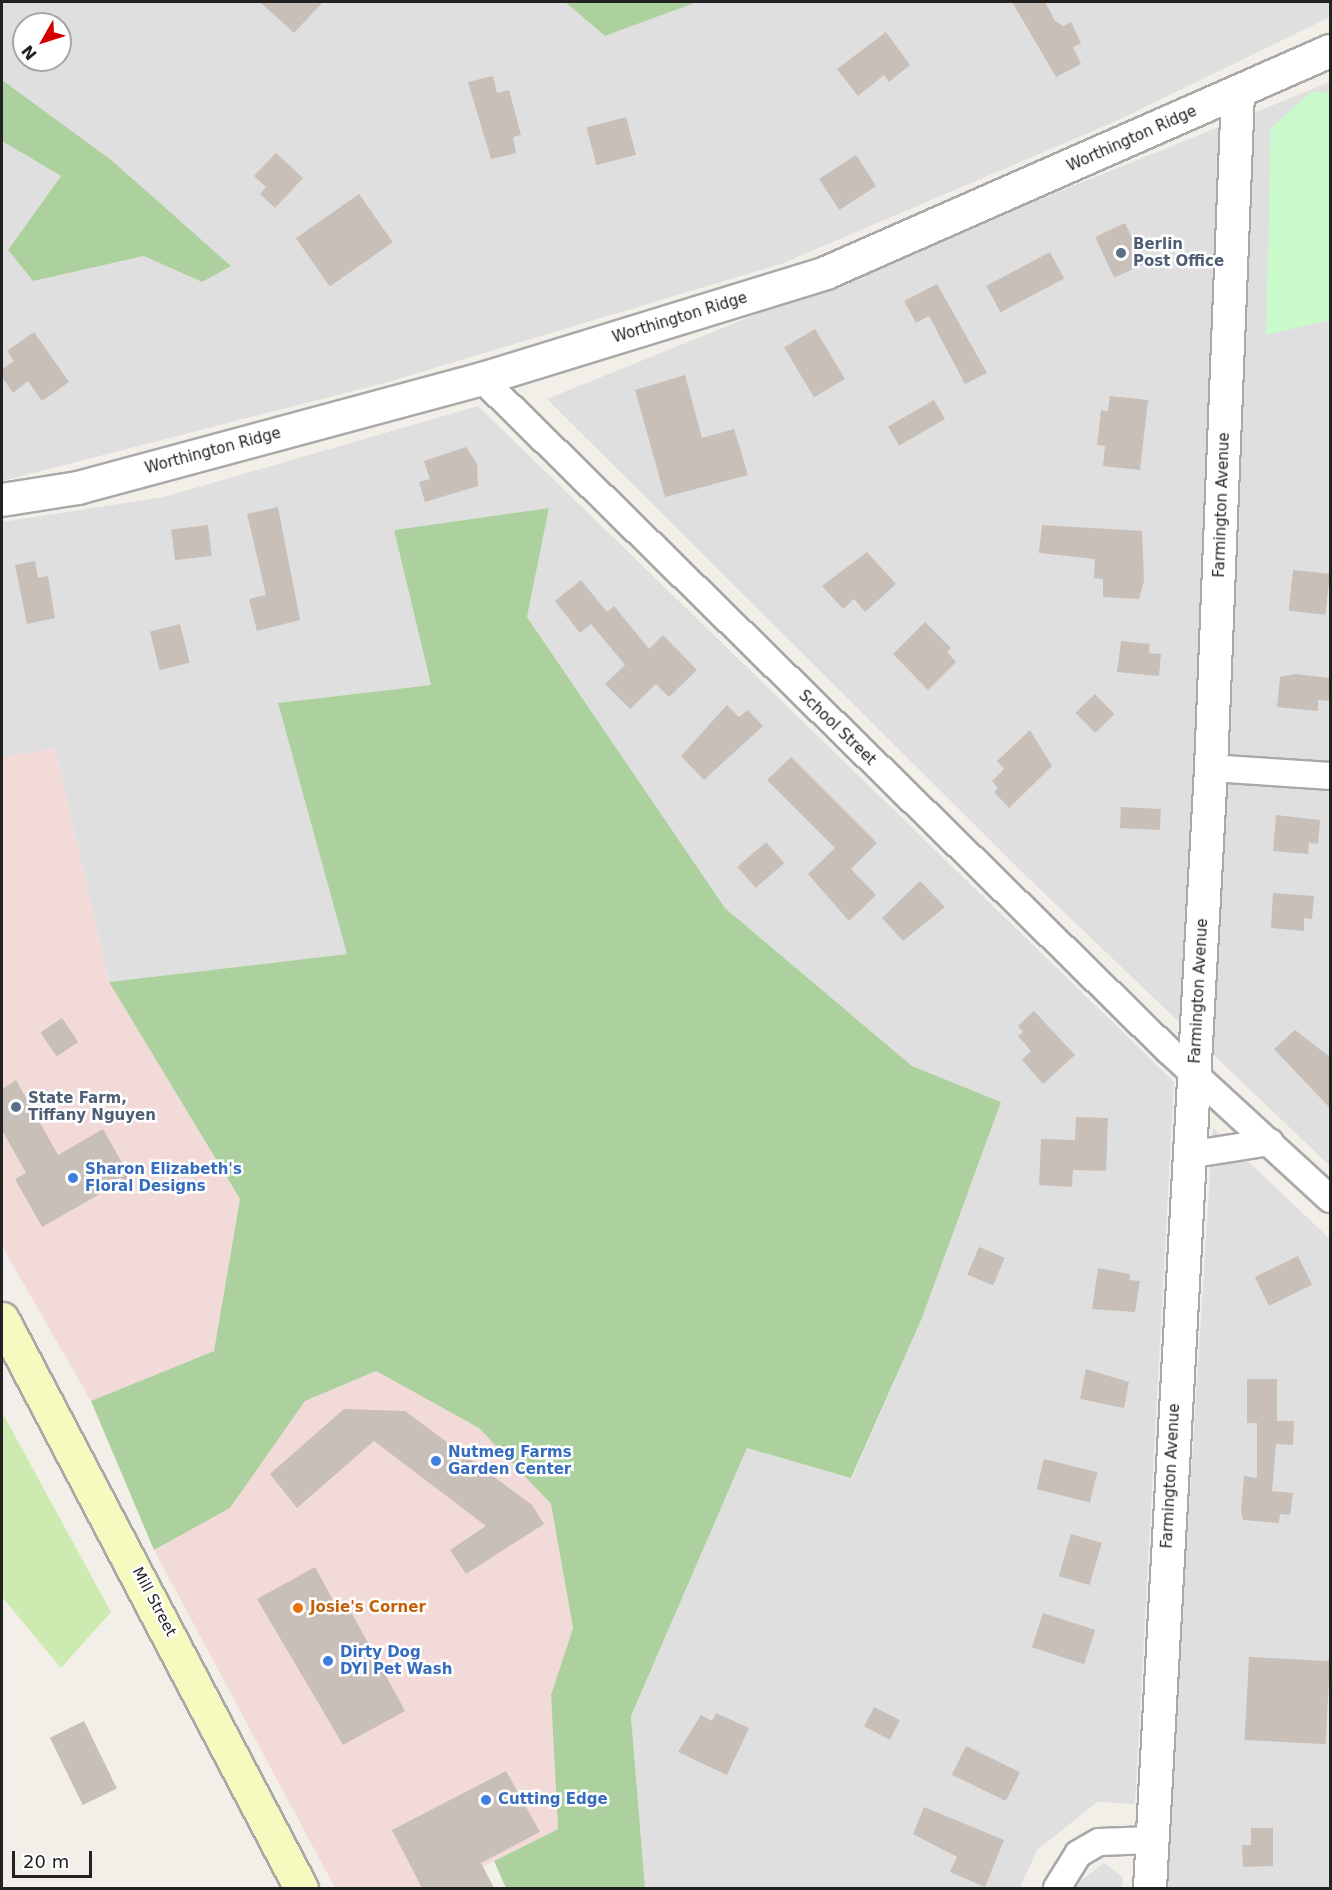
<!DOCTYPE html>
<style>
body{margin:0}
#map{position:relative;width:1332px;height:1890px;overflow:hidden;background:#f2efe9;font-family:"DejaVu Sans",sans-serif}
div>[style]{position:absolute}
.residential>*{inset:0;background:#e0dfdf}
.commercial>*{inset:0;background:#f2dad9}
.grass>*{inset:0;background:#cdebb0}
.forest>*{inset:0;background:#add19e}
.park>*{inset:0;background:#c8facc}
.building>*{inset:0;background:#c7bfb8;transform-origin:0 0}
.roads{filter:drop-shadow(2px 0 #a9a9a9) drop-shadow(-2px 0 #a9a9a9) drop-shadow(0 2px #a9a9a9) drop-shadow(0 -2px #a9a9a9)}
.minor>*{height:26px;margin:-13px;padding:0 13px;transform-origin:13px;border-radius:13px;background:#fff}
.tertiary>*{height:32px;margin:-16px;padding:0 16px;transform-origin:16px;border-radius:16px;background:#fff}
.secondary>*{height:33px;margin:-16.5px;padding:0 16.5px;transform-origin:16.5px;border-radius:16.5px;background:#f7fabf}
.dots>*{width:16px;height:16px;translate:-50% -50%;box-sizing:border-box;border:3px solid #fff;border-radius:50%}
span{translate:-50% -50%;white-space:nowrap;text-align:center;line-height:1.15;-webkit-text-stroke:5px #fff;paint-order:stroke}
.street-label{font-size:15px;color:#222}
.service-label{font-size:15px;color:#4e5e75;font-weight:700}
.left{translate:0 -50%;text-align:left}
.shop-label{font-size:15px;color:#366cbe;font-weight:700}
.food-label{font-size:15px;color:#c56008;font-weight:700}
.frame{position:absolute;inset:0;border:3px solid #222;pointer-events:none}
.north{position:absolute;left:12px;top:12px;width:60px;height:60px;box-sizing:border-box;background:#fff;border:2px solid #a7a7a7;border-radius:50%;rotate:231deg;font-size:16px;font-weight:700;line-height:24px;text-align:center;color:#222}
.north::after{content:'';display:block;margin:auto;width:21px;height:27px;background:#d40000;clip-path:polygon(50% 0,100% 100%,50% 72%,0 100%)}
.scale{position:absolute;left:12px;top:1851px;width:80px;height:27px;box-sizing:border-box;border:3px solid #222;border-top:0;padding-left:8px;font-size:18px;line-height:21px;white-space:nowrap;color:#222;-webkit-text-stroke:4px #fff;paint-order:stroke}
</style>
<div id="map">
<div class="residential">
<div style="clip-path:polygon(evenodd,2px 2px,565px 2px,605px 36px,697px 2px,1330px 2px,1330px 17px,1114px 122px,781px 264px,388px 382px,2px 481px,2px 141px,61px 176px,8px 250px,33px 281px,144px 256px,202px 282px,110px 159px,2px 80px,2px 2px,24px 24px,60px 24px,60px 60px,24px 60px,24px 24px)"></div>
<div style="clip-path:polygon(1330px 82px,1330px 1166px,1025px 875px,547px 399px)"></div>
<div style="clip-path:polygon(478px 406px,1174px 1082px,1135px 1804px,1097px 1802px,1037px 1850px,1020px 1888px,645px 1888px,631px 1716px,747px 1448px,852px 1478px,922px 1318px,1001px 1102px,912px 1066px,725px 908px,527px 617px,549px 508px,394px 530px,431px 685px,278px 703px,348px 954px,109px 982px,55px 748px,2px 758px,2px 522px,164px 497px)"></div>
<div style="clip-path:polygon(1213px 1128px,1330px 1239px,1330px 1888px,1165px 1888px)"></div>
<div style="clip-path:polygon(1104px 1863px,1123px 1877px,1122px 1888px,1072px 1888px)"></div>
</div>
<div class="commercial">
<div style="clip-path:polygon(55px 748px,109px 982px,240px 1199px,214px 1351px,91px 1401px,2px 1246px,2px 758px)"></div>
<div style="clip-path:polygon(376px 1371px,479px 1428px,551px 1504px,573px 1628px,551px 1695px,558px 1829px,440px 1888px,335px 1888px,154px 1550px,230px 1508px,305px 1401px)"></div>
</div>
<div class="grass">
<div style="clip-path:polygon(2px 1412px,111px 1612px,61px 1668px,2px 1597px)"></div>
</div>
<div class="forest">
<div style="clip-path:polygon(565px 2px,697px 2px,605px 36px)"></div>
<div style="clip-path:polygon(2px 80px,110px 159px,231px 266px,202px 282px,144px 256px,33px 281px,8px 250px,61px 176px,2px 141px)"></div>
<div style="clip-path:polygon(549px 508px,527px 617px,725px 908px,912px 1066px,1001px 1102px,922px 1318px,851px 1478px,747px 1448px,631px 1716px,645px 1888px,506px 1888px,494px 1861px,558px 1829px,551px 1695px,573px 1628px,551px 1504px,479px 1428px,376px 1371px,305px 1401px,230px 1508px,154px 1550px,91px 1401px,214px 1351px,240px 1199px,109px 982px,347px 954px,278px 703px,431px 685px,394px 530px)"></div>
</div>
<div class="park">
<div style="clip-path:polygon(1311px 92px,1330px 93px,1330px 320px,1266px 335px,1271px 128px)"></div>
</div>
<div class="building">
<div style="clip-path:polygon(260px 2px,323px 2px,294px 33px)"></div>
<div style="clip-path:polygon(1012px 2px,1045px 2px,1055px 21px,1063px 26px,1071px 22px,1081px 43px,1073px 47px,1081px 64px,1056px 77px)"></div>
<div style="clip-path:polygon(886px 32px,910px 65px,889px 82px,884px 75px,858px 96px,837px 69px)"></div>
<div style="clip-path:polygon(493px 76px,497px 93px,509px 90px,521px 135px,513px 137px,516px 153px,491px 159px,468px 82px)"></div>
<div style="left:626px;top:117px;width:39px;height:41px;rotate:75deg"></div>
<div style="clip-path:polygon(276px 153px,303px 178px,275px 208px,260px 194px,266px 187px,254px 176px)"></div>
<div style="left:856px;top:155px;width:37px;height:44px;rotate:57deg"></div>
<div style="left:359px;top:194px;width:59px;height:77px;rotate:55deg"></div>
<div style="left:1125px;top:223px;width:45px;height:33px;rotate:65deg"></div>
<div style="left:1050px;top:252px;width:30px;height:72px;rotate:62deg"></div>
<div style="clip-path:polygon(937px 284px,987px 373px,965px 384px,929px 316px,916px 323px,904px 301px)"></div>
<div style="left:815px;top:329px;width:58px;height:36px;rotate:59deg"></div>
<div style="clip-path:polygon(34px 332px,69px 382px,42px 401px,28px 381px,13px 393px,2px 377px,2px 369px,14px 361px,7px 351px)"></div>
<div style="clip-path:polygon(685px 375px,702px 438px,734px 429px,748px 475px,665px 497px,635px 390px)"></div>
<div style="clip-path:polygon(1110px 396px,1148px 400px,1140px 470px,1103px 466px,1105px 446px,1097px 445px,1101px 410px,1108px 411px)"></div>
<div style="left:934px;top:400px;width:22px;height:53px;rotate:60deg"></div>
<div style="clip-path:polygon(466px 447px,477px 464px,478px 486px,425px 502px,419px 482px,430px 479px,424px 461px)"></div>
<div style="clip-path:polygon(278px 507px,300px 620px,257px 631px,249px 599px,266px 595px,247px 514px)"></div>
<div style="left:208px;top:525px;width:31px;height:37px;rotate:83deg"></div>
<div style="clip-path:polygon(1042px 525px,1142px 531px,1144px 581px,1139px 599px,1103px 597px,1103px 579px,1094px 578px,1095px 559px,1039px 553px)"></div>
<div style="clip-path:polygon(867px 552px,896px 584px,865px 612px,854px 599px,843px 609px,822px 586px)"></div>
<div style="clip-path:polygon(35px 561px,38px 578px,48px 576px,55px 618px,27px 624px,15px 565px)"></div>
<div style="left:1293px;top:570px;width:37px;height:41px;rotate:6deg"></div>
<div style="clip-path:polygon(581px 580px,607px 612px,614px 606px,649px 649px,663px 635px,697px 670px,669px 697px,656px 684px,630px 709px,605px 684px,625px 665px,591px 624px,580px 633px,555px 601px)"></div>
<div style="clip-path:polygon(925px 622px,951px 648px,947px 652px,956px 662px,928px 690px,893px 654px)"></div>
<div style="left:180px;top:624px;width:40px;height:31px;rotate:76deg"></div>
<div style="clip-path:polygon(1121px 641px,1150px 644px,1149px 653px,1161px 654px,1159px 676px,1117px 672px)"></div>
<div style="clip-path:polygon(1295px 674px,1330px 678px,1330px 701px,1318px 700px,1318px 711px,1277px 707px,1280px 677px)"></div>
<div style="left:1095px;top:694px;width:28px;height:27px;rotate:46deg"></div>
<div style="clip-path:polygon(727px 705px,739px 717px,748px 710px,763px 726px,704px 780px,681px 756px)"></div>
<div style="clip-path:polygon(1030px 730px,1052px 766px,1009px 808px,994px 792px,998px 788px,992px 781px,1004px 769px,997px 761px)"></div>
<div style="clip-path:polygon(791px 757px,877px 843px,851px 869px,876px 895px,849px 921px,808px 874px,835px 848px,767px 780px)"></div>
<div style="left:1121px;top:807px;width:40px;height:21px;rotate:3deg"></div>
<div style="clip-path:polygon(1276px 815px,1320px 820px,1318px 844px,1309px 843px,1308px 854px,1273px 851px)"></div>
<div style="left:766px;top:842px;width:28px;height:38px;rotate:49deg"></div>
<div style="clip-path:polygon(920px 881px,945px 907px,903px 941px,882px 918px)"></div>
<div style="clip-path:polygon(1273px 893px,1314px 896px,1312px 919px,1304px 918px,1304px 931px,1271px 928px)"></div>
<div style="clip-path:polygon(1034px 1011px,1075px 1055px,1043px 1084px,1022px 1060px,1031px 1051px,1018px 1036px,1023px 1032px,1018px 1026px)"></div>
<div style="left:62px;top:1018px;width:29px;height:26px;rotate:56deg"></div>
<div style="clip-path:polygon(1295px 1030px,1330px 1057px,1330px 1108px,1274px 1049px)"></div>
<div style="clip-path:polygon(16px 1080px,58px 1155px,103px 1129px,130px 1177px,42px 1227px,15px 1179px,26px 1173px,2px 1130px,2px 1089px)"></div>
<div style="clip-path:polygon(1076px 1117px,1108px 1118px,1106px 1171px,1073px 1170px,1072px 1187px,1039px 1185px,1041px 1139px,1075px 1140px)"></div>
<div style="left:979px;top:1247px;width:28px;height:30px;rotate:23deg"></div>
<div style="left:1298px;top:1256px;width:32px;height:48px;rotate:64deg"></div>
<div style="clip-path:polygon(1098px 1268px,1130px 1274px,1129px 1280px,1140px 1281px,1135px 1312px,1092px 1309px)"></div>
<div style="clip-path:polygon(1086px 1369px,1129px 1382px,1124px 1408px,1080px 1399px)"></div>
<div style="clip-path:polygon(1247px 1379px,1277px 1379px,1277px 1421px,1294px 1421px,1293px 1445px,1276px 1444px,1272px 1491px,1293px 1493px,1290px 1515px,1280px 1514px,1279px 1523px,1243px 1520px,1241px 1511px,1244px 1476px,1257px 1478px,1257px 1423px,1247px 1423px)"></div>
<div style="clip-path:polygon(344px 1409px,405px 1411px,532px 1505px,544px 1524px,466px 1574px,450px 1550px,486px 1526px,374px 1441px,297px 1508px,270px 1474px)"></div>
<div style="left:1044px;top:1459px;width:55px;height:31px;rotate:14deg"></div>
<div style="left:1071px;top:1534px;width:32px;height:44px;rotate:16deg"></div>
<div style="clip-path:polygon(315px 1567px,340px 1613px,349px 1608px,405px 1711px,343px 1745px,257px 1599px)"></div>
<div style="left:1043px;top:1613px;width:55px;height:36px;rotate:18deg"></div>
<div style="left:1249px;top:1657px;width:81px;height:83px;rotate:3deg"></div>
<div style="left:874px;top:1707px;width:29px;height:22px;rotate:27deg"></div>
<div style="clip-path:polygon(716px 1713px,749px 1728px,727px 1775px,678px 1752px,701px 1715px,712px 1721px)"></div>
<div style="left:84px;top:1721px;width:75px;height:38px;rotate:64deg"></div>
<div style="left:966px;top:1746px;width:60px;height:32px;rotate:26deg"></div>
<div style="clip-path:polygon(506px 1771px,540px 1832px,481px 1863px,494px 1888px,422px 1888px,392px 1830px)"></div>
<div style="clip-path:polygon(924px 1807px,1004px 1840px,985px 1887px,950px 1872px,957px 1857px,913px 1834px)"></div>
<div style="clip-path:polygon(1251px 1828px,1273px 1828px,1273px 1866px,1243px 1867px,1242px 1845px,1251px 1845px)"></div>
</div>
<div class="roads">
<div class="minor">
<div style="left:482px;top:379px;width:960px;rotate:44.37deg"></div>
<div style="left:1168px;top:1050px;width:220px;rotate:42.6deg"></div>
<div style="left:1211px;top:768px;width:119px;rotate:3.8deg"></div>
<div style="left:1188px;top:1155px;width:83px;rotate:-9deg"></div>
<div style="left:1057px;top:1888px;width:40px;rotate:-58deg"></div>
<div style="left:1078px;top:1854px;width:24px;rotate:-30deg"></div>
<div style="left:1099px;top:1842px;width:54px;rotate:-2.1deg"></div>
</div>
<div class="tertiary">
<div style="left:2px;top:500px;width:77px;rotate:-9deg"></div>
<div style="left:78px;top:488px;width:418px;rotate:-15.1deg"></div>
<div style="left:482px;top:379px;width:360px;rotate:-17.1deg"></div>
<div style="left:826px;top:273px;width:551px;rotate:-23.77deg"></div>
<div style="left:1150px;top:1888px;width:1122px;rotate:-86.88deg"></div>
<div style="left:1211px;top:768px;width:676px;rotate:-87.71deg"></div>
</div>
<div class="secondary">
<div style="left:2px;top:1319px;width:643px;rotate:62.28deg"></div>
</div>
</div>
<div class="dots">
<div style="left:1121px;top:253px;background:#5c6f8a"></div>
<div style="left:16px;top:1107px;background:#5c6f8a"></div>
<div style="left:73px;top:1178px;background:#3f7fe0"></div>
<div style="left:436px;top:1461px;background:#3f7fe0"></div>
<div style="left:298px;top:1608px;background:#e8710a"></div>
<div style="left:328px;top:1661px;background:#3f7fe0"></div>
<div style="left:486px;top:1800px;background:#3f7fe0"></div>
</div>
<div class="street-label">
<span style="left:1132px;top:139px;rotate:-24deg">Worthington Ridge</span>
<span style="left:680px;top:318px;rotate:-17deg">Worthington Ridge</span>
<span style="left:213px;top:451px;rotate:-15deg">Worthington Ridge</span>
<span style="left:1222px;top:505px;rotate:-88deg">Farmington Avenue</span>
<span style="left:837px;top:728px;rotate:44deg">School Street</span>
<span style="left:1199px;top:991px;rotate:-87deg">Farmington Avenue</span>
<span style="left:1171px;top:1476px;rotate:-87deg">Farmington Avenue</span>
<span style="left:154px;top:1602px;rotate:62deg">Mill Street</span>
</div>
<div class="service-label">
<span class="left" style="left:1133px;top:253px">Berlin<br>Post Office</span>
<span class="left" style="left:28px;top:1107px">State Farm,<br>Tiffany Nguyen</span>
</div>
<div class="shop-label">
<span class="left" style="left:85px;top:1178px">Sharon Elizabeth's<br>Floral Designs</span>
<span class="left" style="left:448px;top:1461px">Nutmeg Farms<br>Garden Center</span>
<span class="left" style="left:340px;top:1661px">Dirty Dog<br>DYI Pet Wash</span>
<span class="left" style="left:498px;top:1800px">Cutting Edge</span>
</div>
<div class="food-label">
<span class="left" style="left:310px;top:1608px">Josie's Corner</span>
</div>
<div class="frame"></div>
<div class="north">N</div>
<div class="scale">20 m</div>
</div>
